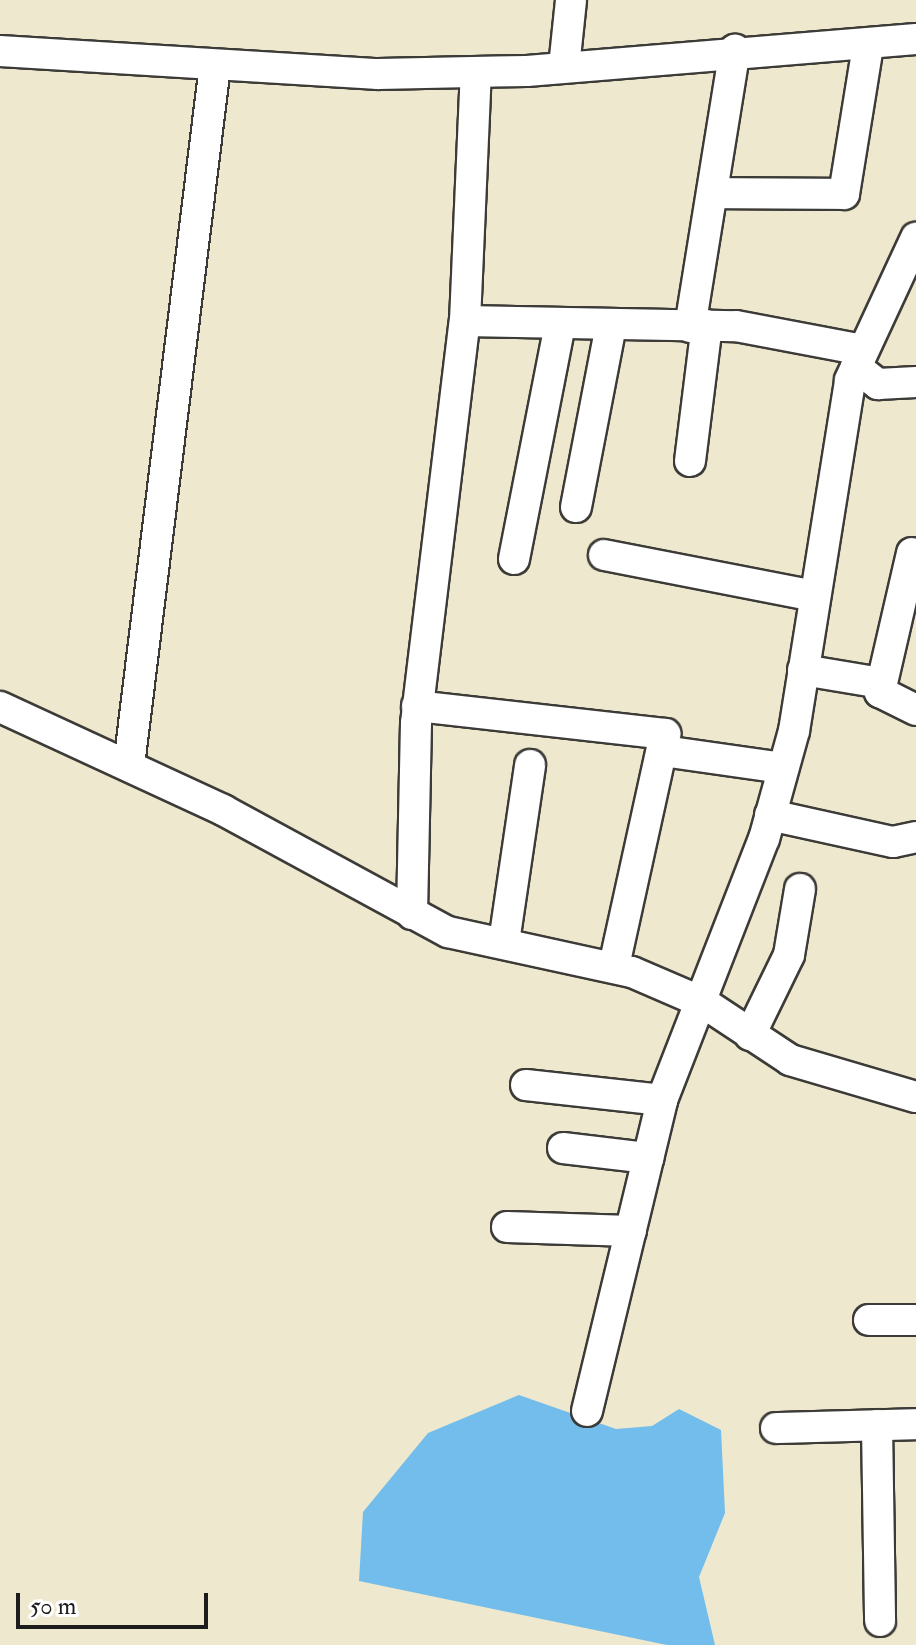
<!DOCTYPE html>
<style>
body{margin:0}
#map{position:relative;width:916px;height:1645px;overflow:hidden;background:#eee8ce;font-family:"IM FELL Double Pica",serif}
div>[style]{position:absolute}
.water>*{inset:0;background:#72bdeb}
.roads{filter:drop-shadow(2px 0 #3c3b37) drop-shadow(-2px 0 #3c3b37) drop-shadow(0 2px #3c3b37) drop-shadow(0 -2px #3c3b37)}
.minor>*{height:30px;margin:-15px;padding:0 15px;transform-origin:15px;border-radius:15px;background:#fff}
span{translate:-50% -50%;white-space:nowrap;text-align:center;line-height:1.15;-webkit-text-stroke:7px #fff;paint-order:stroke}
.scale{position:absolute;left:16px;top:1593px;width:192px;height:36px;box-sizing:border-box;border:4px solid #1c1c1c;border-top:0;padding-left:10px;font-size:24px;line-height:28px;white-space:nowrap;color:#1c1c1c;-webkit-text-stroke:6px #fff;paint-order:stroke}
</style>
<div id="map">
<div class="water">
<div style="clip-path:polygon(519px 1395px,616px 1429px,652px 1426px,679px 1409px,721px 1430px,725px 1513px,699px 1577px,715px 1645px,667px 1645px,359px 1581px,363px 1512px,428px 1433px)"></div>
</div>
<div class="roads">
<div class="minor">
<div style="left:0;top:51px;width:379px;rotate:3.5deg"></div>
<div style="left:378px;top:74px;width:149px;rotate:-1.2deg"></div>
<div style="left:527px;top:71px;width:390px;rotate:-4.7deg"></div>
<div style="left:564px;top:67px;width:67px;rotate:-84deg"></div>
<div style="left:712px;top:193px;width:132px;rotate:0.4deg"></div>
<div style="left:844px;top:194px;width:150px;rotate:-80.8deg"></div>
<div style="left:465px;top:321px;width:271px;rotate:1.1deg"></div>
<div style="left:736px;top:326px;width:129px;rotate:10.7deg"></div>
<div style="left:690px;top:327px;width:281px;rotate:-80.8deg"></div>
<div style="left:856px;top:367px;width:28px;rotate:38deg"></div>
<div style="left:878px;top:384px;width:38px;rotate:-3deg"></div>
<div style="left:690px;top:461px;width:137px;rotate:-82.9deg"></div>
<div style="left:576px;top:507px;width:185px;rotate:-79.1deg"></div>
<div style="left:912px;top:553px;width:143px;rotate:103deg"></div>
<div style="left:880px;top:692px;width:40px;rotate:26.6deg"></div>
<div style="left:604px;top:555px;width:214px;rotate:11deg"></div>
<div style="left:514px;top:559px;width:239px;rotate:-78.9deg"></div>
<div style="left:803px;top:670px;width:79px;rotate:9.5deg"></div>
<div style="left:417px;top:706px;width:250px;rotate:6.4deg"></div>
<div style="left:665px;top:734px;width:238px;rotate:102.4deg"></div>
<div style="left:0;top:707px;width:246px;rotate:24.8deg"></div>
<div style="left:223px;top:810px;width:256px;rotate:28.5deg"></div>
<div style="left:448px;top:932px;width:188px;rotate:12.3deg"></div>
<div style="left:632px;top:972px;width:78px;rotate:23.3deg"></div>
<div style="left:704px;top:1003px;width:103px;rotate:33.5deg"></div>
<div style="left:790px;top:1060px;width:131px;rotate:16.4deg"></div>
<div style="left:663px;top:751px;width:121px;rotate:8.1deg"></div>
<div style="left:129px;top:765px;width:704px;rotate:-82.99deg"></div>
<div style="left:770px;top:815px;width:126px;rotate:12.4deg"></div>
<div style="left:893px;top:842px;width:24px;rotate:-12deg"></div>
<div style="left:412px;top:914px;width:191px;rotate:-88.8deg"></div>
<div style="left:416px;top:723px;width:405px;rotate:-83.1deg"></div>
<div style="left:465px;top:321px;width:249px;rotate:-87.5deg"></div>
<div style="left:504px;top:942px;width:179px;rotate:-81.6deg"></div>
<div style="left:750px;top:1035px;width:89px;rotate:-64deg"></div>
<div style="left:789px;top:955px;width:67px;rotate:-80.5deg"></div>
<div style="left:526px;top:1085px;width:137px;rotate:6.3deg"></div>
<div style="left:563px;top:1148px;width:86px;rotate:6.7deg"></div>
<div style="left:507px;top:1227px;width:124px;rotate:1.8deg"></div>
<div style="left:869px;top:1320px;width:47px"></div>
<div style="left:587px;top:1411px;width:320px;rotate:-76.4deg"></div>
<div style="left:662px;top:1100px;width:280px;rotate:-68.7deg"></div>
<div style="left:764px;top:839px;width:112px;rotate:-74.5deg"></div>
<div style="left:794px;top:731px;width:355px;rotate:-80.9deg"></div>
<div style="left:850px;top:380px;width:157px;rotate:-65.1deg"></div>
<div style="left:877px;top:1425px;width:196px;rotate:89.1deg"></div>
<div style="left:776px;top:1428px;width:140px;rotate:-1.6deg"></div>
</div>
</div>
<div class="scale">50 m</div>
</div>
